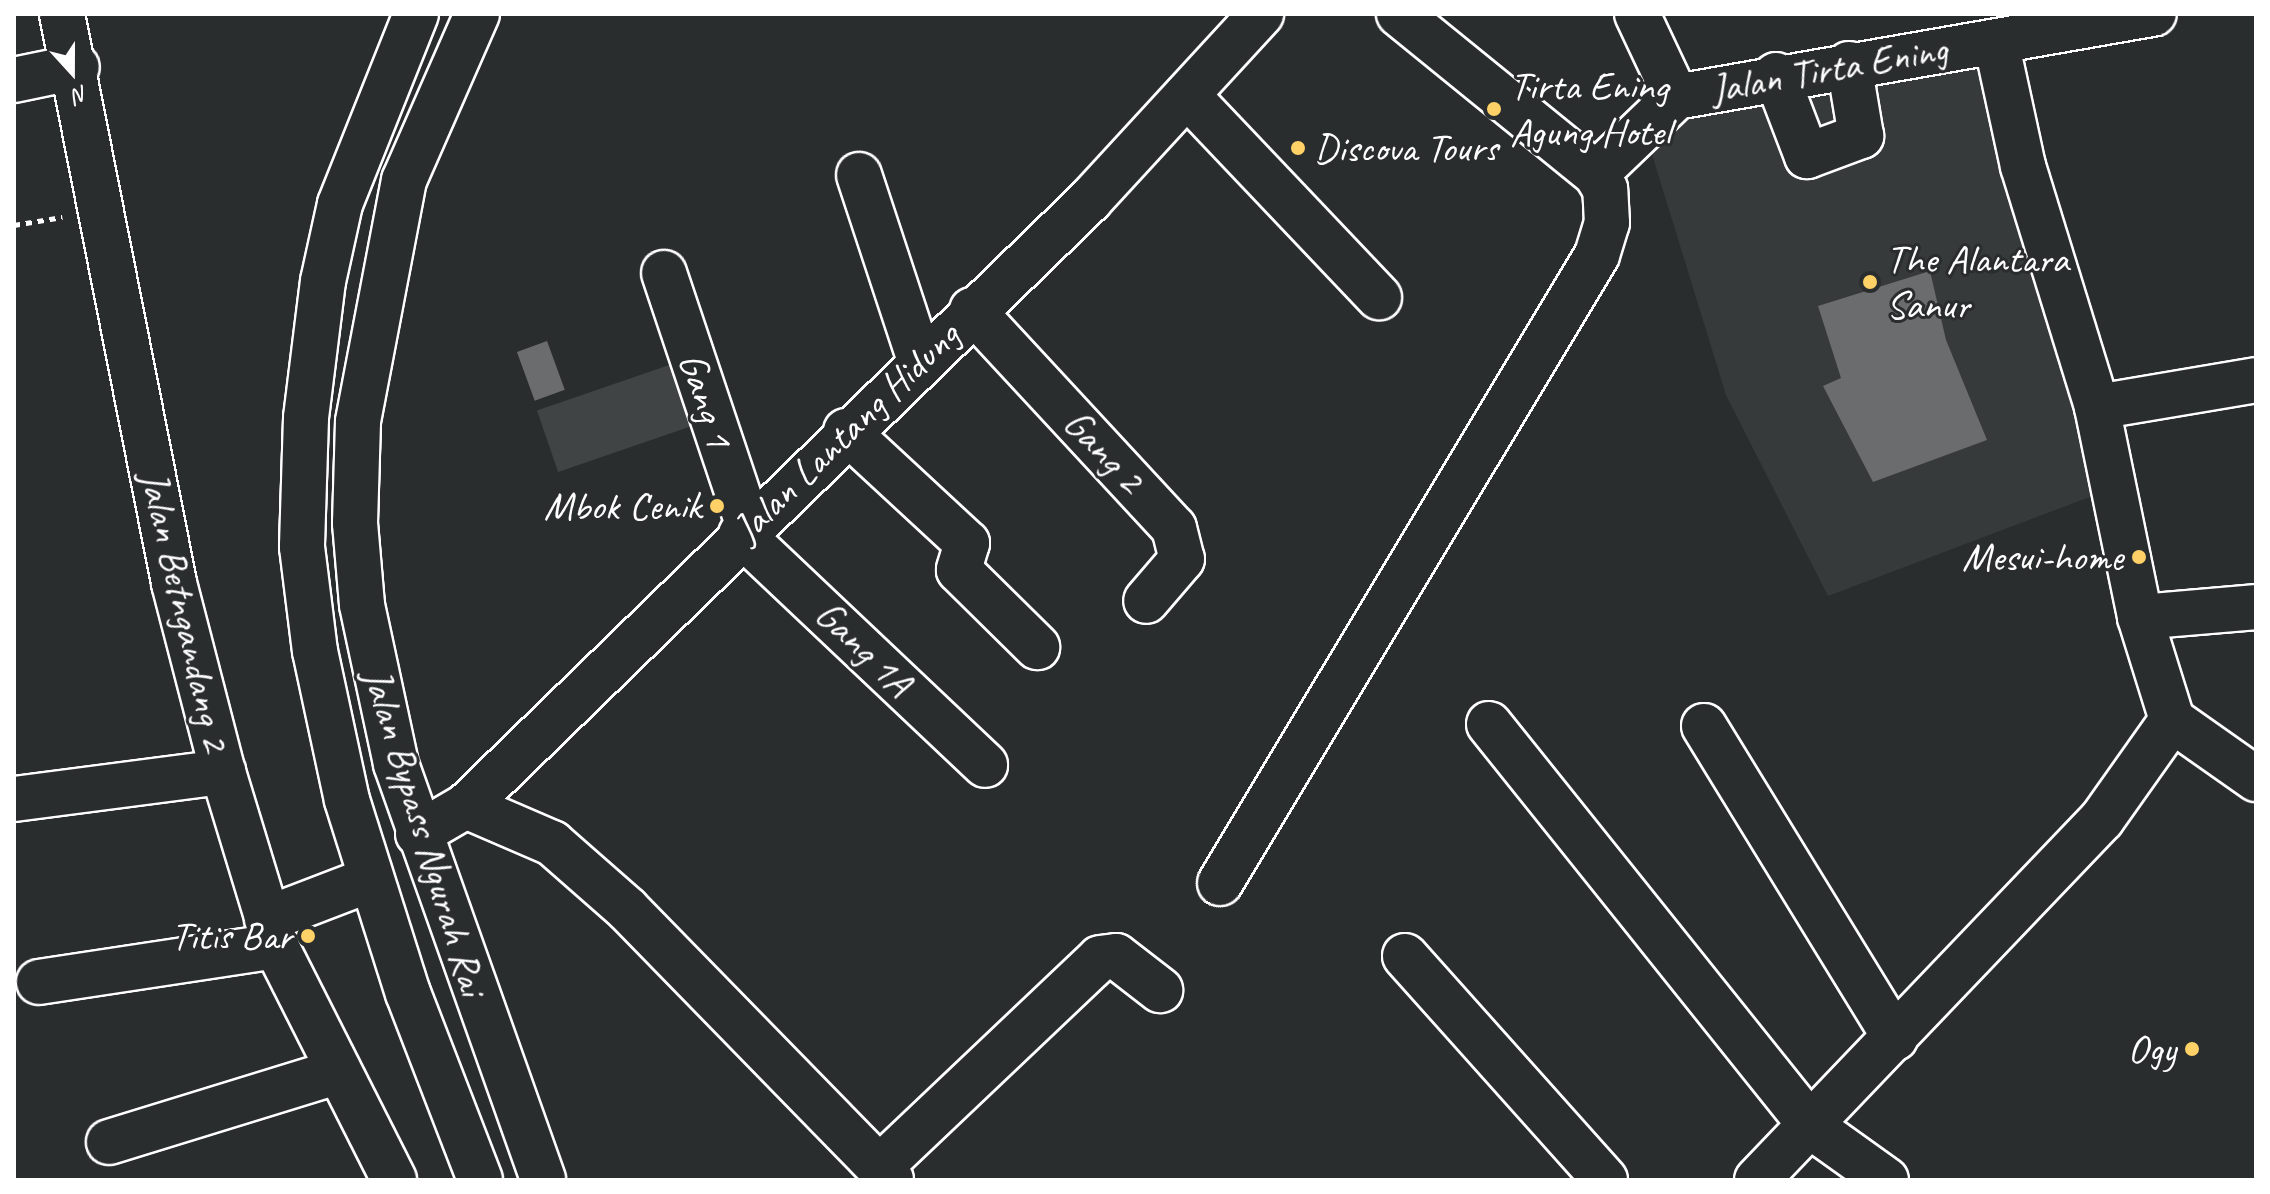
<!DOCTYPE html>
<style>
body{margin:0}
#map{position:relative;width:2270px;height:1194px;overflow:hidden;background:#2a2d2e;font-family:Caveat,sans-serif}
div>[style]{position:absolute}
.built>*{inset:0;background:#373a3b}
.green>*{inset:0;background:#414445;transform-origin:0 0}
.water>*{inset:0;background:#6a6c6d;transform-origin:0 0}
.path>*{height:5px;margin-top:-2.5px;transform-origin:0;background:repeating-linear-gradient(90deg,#fff 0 6px,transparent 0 12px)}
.roads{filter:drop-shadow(2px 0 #fff) drop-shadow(-2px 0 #fff) drop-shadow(0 2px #fff) drop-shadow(0 -2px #fff)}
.minor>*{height:44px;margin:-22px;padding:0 22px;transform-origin:22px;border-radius:22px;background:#2a2d2e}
.highway>*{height:44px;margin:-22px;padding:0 22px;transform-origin:22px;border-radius:22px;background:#2a2d2e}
.dots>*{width:22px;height:22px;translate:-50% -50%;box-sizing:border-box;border:4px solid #2a2d2e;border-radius:50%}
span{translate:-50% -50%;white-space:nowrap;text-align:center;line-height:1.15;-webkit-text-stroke:6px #2a2d2e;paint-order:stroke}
.street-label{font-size:40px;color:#fff}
.poi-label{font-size:40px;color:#fff}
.left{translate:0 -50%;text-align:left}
.right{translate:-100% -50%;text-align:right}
.frame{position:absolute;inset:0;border:16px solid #fff;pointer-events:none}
.north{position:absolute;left:32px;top:32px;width:80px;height:80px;-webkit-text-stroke:6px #2a2d2e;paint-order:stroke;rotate:159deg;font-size:22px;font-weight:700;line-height:32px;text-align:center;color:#fff}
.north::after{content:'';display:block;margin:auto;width:28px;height:36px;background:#fff;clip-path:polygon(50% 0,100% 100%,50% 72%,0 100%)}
</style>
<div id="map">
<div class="built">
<i style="clip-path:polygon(1990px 53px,2103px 492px,1828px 596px,1726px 395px,1646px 135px,1680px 106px)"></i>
</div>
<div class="green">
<i style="left:675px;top:363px;width:65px;height:146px;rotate:71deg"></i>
</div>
<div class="water">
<i style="clip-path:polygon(1930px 271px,1946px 340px,1987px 440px,1873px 482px,1823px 386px,1841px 378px,1818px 306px)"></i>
<i style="left:547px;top:341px;width:52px;height:32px;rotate:70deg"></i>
</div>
<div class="path">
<i style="left:14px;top:225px;width:49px;rotate:-9.5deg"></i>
</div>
<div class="roads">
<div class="minor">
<i style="left:62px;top:14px;width:580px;rotate:78.86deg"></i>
<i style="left:174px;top:583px;width:195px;rotate:75.5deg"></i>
<i style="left:223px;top:772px;width:182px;rotate:73.1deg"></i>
<i style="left:276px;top:946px;width:262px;rotate:63.2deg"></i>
<i style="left:1637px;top:14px;width:92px;rotate:64.8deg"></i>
<i style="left:1997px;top:46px;width:123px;rotate:77.8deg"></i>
<i style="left:2023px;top:166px;width:252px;rotate:72.9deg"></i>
<i style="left:2097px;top:407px;width:214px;rotate:78.4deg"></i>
<i style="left:2140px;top:617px;width:108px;rotate:72.7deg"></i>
<i style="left:2172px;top:720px;width:103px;rotate:35.1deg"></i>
<i style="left:1776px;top:75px;width:87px;rotate:69.1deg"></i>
<i style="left:1807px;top:156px;width:58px;rotate:-20.3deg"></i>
<i style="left:1861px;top:136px;width:73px;rotate:-99.5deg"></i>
<i style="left:14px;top:80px;width:64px;rotate:-11.7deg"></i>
<i style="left:1187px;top:95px;width:279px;rotate:46.5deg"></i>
<i style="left:1596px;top:174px;width:111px;rotate:-43.9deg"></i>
<i style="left:1676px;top:97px;width:485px;rotate:-9.9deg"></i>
<i style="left:859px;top:175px;width:195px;rotate:71.8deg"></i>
<i style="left:664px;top:273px;width:268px;rotate:71.5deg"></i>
<i style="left:972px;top:310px;width:297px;rotate:47.2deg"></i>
<i style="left:1174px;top:528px;width:32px;rotate:76deg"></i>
<i style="left:1182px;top:559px;width:55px;rotate:130.6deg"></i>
<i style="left:2097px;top:407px;width:161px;rotate:-9.6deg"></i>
<i style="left:846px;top:431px;width:165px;rotate:42.8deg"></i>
<i style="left:967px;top:543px;width:28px;rotate:107deg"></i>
<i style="left:959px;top:570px;width:110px;rotate:44.6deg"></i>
<i style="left:741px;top:534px;width:336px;rotate:43.4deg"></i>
<i style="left:2140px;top:617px;width:116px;rotate:-4.9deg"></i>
<i style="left:1489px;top:724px;width:516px;rotate:51.29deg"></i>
<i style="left:1812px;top:1127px;width:91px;rotate:35.6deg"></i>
<i style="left:1704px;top:726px;width:366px;rotate:58.5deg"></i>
<i style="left:14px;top:799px;width:211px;rotate:-7.4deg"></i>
<i style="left:466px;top:806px;width:94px;rotate:23.3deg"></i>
<i style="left:552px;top:843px;width:100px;rotate:41.3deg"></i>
<i style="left:627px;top:909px;width:378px;rotate:45.7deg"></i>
<i style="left:418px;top:834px;width:56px;rotate:-30.3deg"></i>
<i style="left:466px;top:806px;width:870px;rotate:-44.16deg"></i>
<i style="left:1090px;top:200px;width:253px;rotate:-47.4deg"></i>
<i style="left:1220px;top:883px;width:732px;rotate:-59.02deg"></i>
<i style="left:1597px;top:255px;width:34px;rotate:-73deg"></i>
<i style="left:1607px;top:223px;width:34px;rotate:-93deg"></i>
<i style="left:1605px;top:189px;width:17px;rotate:-121deg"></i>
<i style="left:1596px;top:174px;width:254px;rotate:-140.9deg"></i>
<i style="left:267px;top:919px;width:111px;rotate:-21deg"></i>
<i style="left:1405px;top:956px;width:300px;rotate:48.2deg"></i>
<i style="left:39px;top:982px;width:240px;rotate:-8.6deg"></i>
<i style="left:109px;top:1142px;width:238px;rotate:-17.1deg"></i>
<i style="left:880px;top:1167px;width:303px;rotate:-43.5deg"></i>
<i style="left:1100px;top:958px;width:16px;rotate:-7deg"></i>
<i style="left:1116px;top:956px;width:56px;rotate:37.7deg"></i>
<i style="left:1757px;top:1180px;width:499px;rotate:-46.3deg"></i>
<i style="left:2102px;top:819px;width:121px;rotate:-54.7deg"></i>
</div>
<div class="highway">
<i style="left:416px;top:14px;width:205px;rotate:111.8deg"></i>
<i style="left:340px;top:204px;width:79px;rotate:102.4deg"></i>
<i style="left:323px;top:281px;width:138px;rotate:97.1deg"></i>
<i style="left:306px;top:418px;width:129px;rotate:91.8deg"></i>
<i style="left:302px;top:547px;width:105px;rotate:82.9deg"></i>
<i style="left:315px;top:651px;width:152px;rotate:77.9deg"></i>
<i style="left:347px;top:800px;width:202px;rotate:72.5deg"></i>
<i style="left:408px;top:993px;width:200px;rotate:68.9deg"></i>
<i style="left:477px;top:14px;width:181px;rotate:113.7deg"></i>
<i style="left:404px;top:180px;width:246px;rotate:100.8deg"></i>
<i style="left:358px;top:422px;width:101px;rotate:91.7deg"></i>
<i style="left:355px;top:523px;width:82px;rotate:85.1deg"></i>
<i style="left:362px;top:605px;width:163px;rotate:77.9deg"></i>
<i style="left:396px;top:764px;width:441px;rotate:70.5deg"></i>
</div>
</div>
<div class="dots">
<i style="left:1494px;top:109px;background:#ffd166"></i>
<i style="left:1298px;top:148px;background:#ffd166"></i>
<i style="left:1870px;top:282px;background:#ffd166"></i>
<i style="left:717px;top:506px;background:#ffd166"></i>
<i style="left:2139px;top:557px;background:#ffd166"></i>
<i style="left:308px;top:936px;background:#ffd166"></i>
<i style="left:2192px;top:1049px;background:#ffd166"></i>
</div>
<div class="street-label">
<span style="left:1829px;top:69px;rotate:-10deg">Jalan Tirta Ening</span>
<span style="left:706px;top:400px;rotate:72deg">Gang 1</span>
<span style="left:846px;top:432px;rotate:-44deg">Jalan Lantang Hidung</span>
<span style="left:1104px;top:451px;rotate:47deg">Gang 2</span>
<span style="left:185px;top:611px;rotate:77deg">Jalan Betngandang 2</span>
<span style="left:864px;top:648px;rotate:44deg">Gang 1A</span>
<span style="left:425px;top:832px;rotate:73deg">Jalan Bypass Ngurah Rai</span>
</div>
<div class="poi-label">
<span class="left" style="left:1510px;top:109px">Tirta Ening<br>Agung Hotel</span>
<span class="left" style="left:1314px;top:148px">Discova Tours</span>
<span class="left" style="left:1886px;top:282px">The Alantara<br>Sanur</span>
<span class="right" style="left:701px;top:506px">Mbok Cenik</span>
<span class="right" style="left:2123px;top:557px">Mesui-home</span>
<span class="right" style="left:292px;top:936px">Titis Bar</span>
<span class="right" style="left:2176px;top:1049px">Ogy</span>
</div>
<div class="frame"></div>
<div class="north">N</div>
</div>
